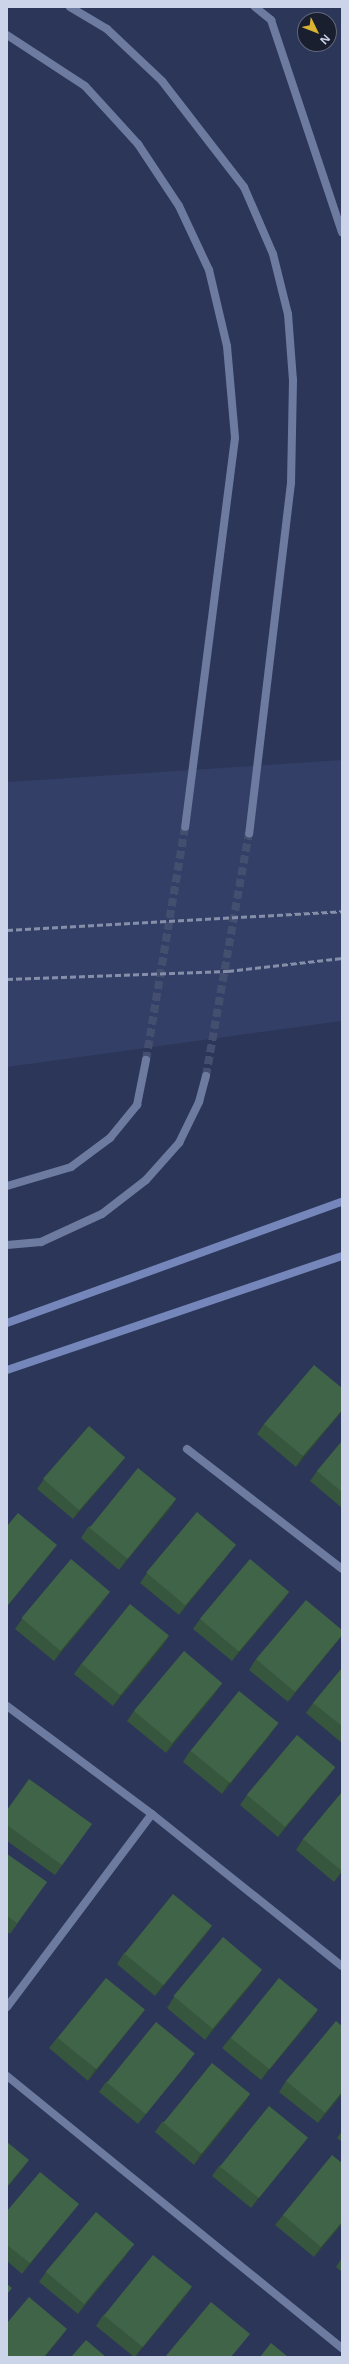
<!DOCTYPE html>
<style>
body{margin:0}
#map{position:relative;width:349px;height:2364px;overflow:hidden;background:#2c3658;font-family:"Noto Sans",sans-serif}
div>[style]{position:absolute}
.built>*{inset:0;background:#333f67}
.tertiary-tunnel>*{height:8px;margin-top:-4px;transform-origin:0;background:repeating-linear-gradient(90deg,#444e6e 0 8px,transparent 0 12px)}
.minor>*{height:8px;margin:-4px;padding:0 4px;transform-origin:4px;border-radius:4px;background:#6e7ba1}
.tertiary>*{height:8px;margin:-4px;padding:0 4px;transform-origin:4px;border-radius:4px;background:#6e7ba1}
.secondary>*{height:8px;margin:-4px;padding:0 4px;transform-origin:4px;border-radius:4px;background:#7586ba}
.rail>*{height:3px;margin-top:-1.5px;transform-origin:0;background:repeating-linear-gradient(90deg,#868fa9 0 6px,transparent 0 9px)}
.wall>*{inset:0;background:#37563e}
.shaded-wall>*{inset:0;background:#2d4632}
.building>*{inset:0;background:#406448;transform-origin:0 0}
span{translate:-50% -50%;white-space:nowrap;text-align:center;line-height:1.15;-webkit-text-stroke:3px #1a1f2f;paint-order:stroke}
.frame{position:absolute;inset:0;border:8px solid #ccd4e9;pointer-events:none}
.north{position:absolute;left:297px;top:12px;width:40px;height:40px;box-sizing:border-box;background:#1a1f2f;border:1px solid #616779;border-radius:50%;rotate:133deg;font-size:11px;font-weight:700;line-height:16px;text-align:center;color:#ccd4e9}
.north::after{content:'';display:block;margin:auto;width:14px;height:18px;background:#dbb333;clip-path:polygon(50% 0,100% 100%,50% 72%,0 100%)}
</style>
<div id="map">
<div class="built">
<i style="clip-path:polygon(342px 760px,342px 1021px,7px 1067px,7px 782px)"></i>
</div>
<div class="tertiary-tunnel">
<i style="left:146px;top:1060px;width:236px;rotate:-80.5deg"></i>
<i style="left:206px;top:1076px;width:247px;rotate:-80deg"></i>
</div>
<div class="minor">
<i style="left:187px;top:1449px;width:196px;rotate:37.7deg"></i>
<i style="left:7px;top:1706px;width:181px;rotate:36.7deg"></i>
<i style="left:152px;top:1814px;width:243px;rotate:38.7deg"></i>
<i style="left:7px;top:2007px;width:241px;rotate:-53.1deg"></i>
<i style="left:7px;top:2076px;width:432px;rotate:39.1deg"></i>
</div>
<div class="tertiary">
<i style="left:70px;top:7px;width:43px;rotate:30.7deg"></i>
<i style="left:107px;top:29px;width:76px;rotate:43.4deg"></i>
<i style="left:162px;top:81px;width:134px;rotate:52.3deg"></i>
<i style="left:244px;top:187px;width:73px;rotate:66.6deg"></i>
<i style="left:273px;top:254px;width:62px;rotate:76deg"></i>
<i style="left:288px;top:314px;width:66px;rotate:85.7deg"></i>
<i style="left:293px;top:380px;width:103px;rotate:91.1deg"></i>
<i style="left:291px;top:483px;width:353px;rotate:96.8deg"></i>
<i style="left:255px;top:7px;width:21px;rotate:39deg"></i>
<i style="left:271px;top:20px;width:224px;rotate:71.5deg"></i>
<i style="left:7px;top:35px;width:93px;rotate:33.2deg"></i>
<i style="left:85px;top:86px;width:79px;rotate:47.6deg"></i>
<i style="left:138px;top:144px;width:74px;rotate:56.5deg"></i>
<i style="left:179px;top:206px;width:71px;rotate:64.9deg"></i>
<i style="left:209px;top:270px;width:78px;rotate:76.7deg"></i>
<i style="left:227px;top:346px;width:92px;rotate:85deg"></i>
<i style="left:235px;top:438px;width:392px;rotate:97.3deg"></i>
<i style="left:7px;top:1186px;width:67px;rotate:-16.5deg"></i>
<i style="left:71px;top:1167px;width:49px;rotate:-36.6deg"></i>
<i style="left:110px;top:1138px;width:43px;rotate:-50.7deg"></i>
<i style="left:137px;top:1105px;width:46px;rotate:-78.7deg"></i>
<i style="left:7px;top:1245px;width:34px;rotate:-5deg"></i>
<i style="left:41px;top:1242px;width:67px;rotate:-24.7deg"></i>
<i style="left:102px;top:1214px;width:56px;rotate:-37.7deg"></i>
<i style="left:146px;top:1180px;width:50px;rotate:-48.3deg"></i>
<i style="left:179px;top:1143px;width:46px;rotate:-64deg"></i>
<i style="left:199px;top:1102px;width:27px;rotate:-75deg"></i>
</div>
<div class="secondary">
<i style="left:7px;top:1323px;width:356px;rotate:-19.9deg"></i>
<i style="left:7px;top:1370px;width:354px;rotate:-18.8deg"></i>
</div>
<div class="rail">
<i style="left:7px;top:930px;width:336px;rotate:-3.2deg"></i>
<i style="left:7px;top:979px;width:221px;rotate:-2.1deg"></i>
<i style="left:228px;top:971px;width:115px;rotate:-6.5deg"></i>
</div>
<div class="wall">
<i style="clip-path:polygon(342px 1411px,296px 1467px,257px 1434px,264px 1424px)"></i>
<i style="clip-path:polygon(342px 1441px,342px 1508px,310px 1481px,317px 1471px)"></i>
<i style="clip-path:polygon(118px 1467px,73px 1519px,37px 1489px,44px 1479px)"></i>
<i style="clip-path:polygon(176px 1499px,169px 1510px,119px 1570px,81px 1538px,88px 1527px)"></i>
<i style="clip-path:polygon(228px 1555px,179px 1615px,140px 1583px,147px 1573px)"></i>
<i style="clip-path:polygon(289px 1592px,282px 1602px,232px 1661px,193px 1629px,200px 1619px)"></i>
<i style="clip-path:polygon(103px 1602px,54px 1661px,15px 1629px,22px 1619px)"></i>
<i style="clip-path:polygon(342px 1630px,342px 1636px,337px 1642px,288px 1702px,249px 1670px,256px 1659px)"></i>
<i style="clip-path:polygon(169px 1636px,162px 1647px,113px 1706px,74px 1674px,81px 1664px)"></i>
<i style="clip-path:polygon(342px 1668px,342px 1743px,306px 1713px,313px 1703px)"></i>
<i style="clip-path:polygon(215px 1694px,166px 1753px,127px 1721px,134px 1711px)"></i>
<i style="clip-path:polygon(271px 1734px,222px 1794px,183px 1762px,190px 1751px)"></i>
<i style="clip-path:polygon(335px 1767px,328px 1777px,278px 1837px,240px 1805px,247px 1795px)"></i>
<i style="clip-path:polygon(342px 1792px,342px 1872px,334px 1882px,296px 1850px,303px 1839px)"></i>
<i style="clip-path:polygon(7px 1810px,92px 1824px,55px 1875px,7px 1841px)"></i>
<i style="clip-path:polygon(7px 1854px,47px 1882px,10px 1934px,7px 1932px)"></i>
<i style="clip-path:polygon(212px 1926px,205px 1936px,155px 1996px,117px 1964px,124px 1953px)"></i>
<i style="clip-path:polygon(255px 1980px,205px 2040px,167px 2008px,174px 1997px)"></i>
<i style="clip-path:polygon(145px 2010px,137px 2020px,88px 2081px,49px 2048px,57px 2038px)"></i>
<i style="clip-path:polygon(318px 2010px,311px 2020px,261px 2080px,222px 2048px,230px 2038px)"></i>
<i style="clip-path:polygon(187px 2064px,138px 2124px,99px 2092px,106px 2082px)"></i>
<i style="clip-path:polygon(286px 2081px,342px 2094px,318px 2123px,279px 2092px)"></i>
<i style="clip-path:polygon(250px 2094px,243px 2105px,194px 2165px,155px 2132px,162px 2122px)"></i>
<i style="clip-path:polygon(342px 2131px,342px 2142px,337px 2138px)"></i>
<i style="clip-path:polygon(308px 2138px,300px 2148px,251px 2208px,212px 2176px,219px 2166px)"></i>
<i style="clip-path:polygon(342px 2163px,342px 2224px,314px 2257px,275px 2225px,283px 2215px)"></i>
<i style="clip-path:polygon(79px 2204px,71px 2214px,22px 2274px,7px 2261px,7px 2211px)"></i>
<i style="clip-path:polygon(127px 2254px,78px 2314px,39px 2282px,46px 2272px)"></i>
<i style="clip-path:polygon(342px 2258px,342px 2272px,336px 2267px)"></i>
<i style="clip-path:polygon(192px 2287px,184px 2298px,135px 2357px,134px 2357px,96px 2326px,103px 2315px)"></i>
</div>
<div class="shaded-wall">
<i style="clip-path:polygon(342px 1410px,342px 1411px,296px 1467px,303px 1456px)"></i>
<i style="clip-path:polygon(125px 1457px,118px 1467px,73px 1519px,80px 1509px)"></i>
<i style="clip-path:polygon(176px 1499px,169px 1510px,119px 1570px,127px 1559px)"></i>
<i style="clip-path:polygon(57px 1545px,50px 1555px,7px 1607px,8px 1605px)"></i>
<i style="clip-path:polygon(236px 1545px,228px 1555px,179px 1615px,186px 1605px)"></i>
<i style="clip-path:polygon(110px 1592px,103px 1602px,54px 1661px,61px 1651px)"></i>
<i style="clip-path:polygon(289px 1592px,282px 1602px,232px 1661px,239px 1651px)"></i>
<i style="clip-path:polygon(342px 1635px,337px 1642px,288px 1702px,295px 1692px)"></i>
<i style="clip-path:polygon(169px 1636px,162px 1647px,113px 1706px,120px 1696px)"></i>
<i style="clip-path:polygon(222px 1683px,215px 1694px,166px 1753px,173px 1743px)"></i>
<i style="clip-path:polygon(279px 1723px,271px 1734px,222px 1794px,229px 1783px)"></i>
<i style="clip-path:polygon(335px 1767px,328px 1777px,278px 1837px,286px 1826px)"></i>
<i style="clip-path:polygon(342px 1871px,342px 1872px,334px 1882px)"></i>
<i style="clip-path:polygon(212px 1926px,205px 1936px,155px 1996px,163px 1985px)"></i>
<i style="clip-path:polygon(262px 1970px,255px 1980px,205px 2040px,212px 2030px)"></i>
<i style="clip-path:polygon(145px 2010px,137px 2020px,88px 2081px,95px 2070px)"></i>
<i style="clip-path:polygon(318px 2010px,311px 2020px,261px 2080px,268px 2070px)"></i>
<i style="clip-path:polygon(195px 2054px,187px 2064px,138px 2124px,146px 2114px)"></i>
<i style="clip-path:polygon(342px 2092px,342px 2094px,318px 2123px,325px 2113px)"></i>
<i style="clip-path:polygon(250px 2094px,243px 2105px,194px 2165px,201px 2154px)"></i>
<i style="clip-path:polygon(308px 2138px,300px 2148px,251px 2208px,258px 2198px)"></i>
<i style="clip-path:polygon(29px 2160px,22px 2170px,7px 2188px,7px 2187px)"></i>
<i style="clip-path:polygon(79px 2204px,71px 2214px,22px 2274px,30px 2263px)"></i>
<i style="clip-path:polygon(342px 2222px,342px 2224px,314px 2257px,321px 2247px)"></i>
<i style="clip-path:polygon(134px 2244px,127px 2254px,78px 2314px,85px 2304px)"></i>
<i style="clip-path:polygon(192px 2287px,184px 2298px,135px 2357px,142px 2347px)"></i>
<i style="clip-path:polygon(67px 2329px,60px 2339px,45px 2357px,44px 2357px)"></i>
</div>
<div class="building">
<i style="clip-path:polygon(314px 1365px,342px 1388px,342px 1410px,303px 1456px,264px 1424px)"></i>
<i style="left:89px;top:1426px;width:48px;height:70px;rotate:41deg"></i>
<i style="clip-path:polygon(342px 1441px,342px 1492px,317px 1471px)"></i>
<i style="left:138px;top:1468px;width:49px;height:77px;rotate:39deg"></i>
<i style="left:197px;top:1512px;width:51px;height:79px;rotate:40deg"></i>
<i style="clip-path:polygon(18px 1513px,57px 1545px,8px 1605px,7px 1526px)"></i>
<i style="left:71px;top:1559px;width:51px;height:77px;rotate:40deg"></i>
<i style="left:250px;top:1559px;width:51px;height:78px;rotate:40deg"></i>
<i style="clip-path:polygon(306px 1600px,342px 1630px,342px 1635px,295px 1692px,256px 1659px)"></i>
<i style="left:130px;top:1604px;width:50px;height:77px;rotate:39deg"></i>
<i style="left:184px;top:1651px;width:50px;height:78px;rotate:40deg"></i>
<i style="clip-path:polygon(342px 1668px,342px 1726px,313px 1703px)"></i>
<i style="left:239px;top:1691px;width:51px;height:77px;rotate:39deg"></i>
<i style="left:297px;top:1735px;width:50px;height:78px;rotate:40deg"></i>
<i style="clip-path:polygon(29px 1779px,92px 1824px,62px 1865px,7px 1825px,7px 1810px)"></i>
<i style="clip-path:polygon(342px 1792px,342px 1871px,303px 1839px)"></i>
<i style="clip-path:polygon(7px 1854px,47px 1882px,17px 1923px,7px 1916px)"></i>
<i style="left:173px;top:1894px;width:50px;height:77px;rotate:39deg"></i>
<i style="left:223px;top:1937px;width:51px;height:77px;rotate:40deg"></i>
<i style="left:106px;top:1978px;width:50px;height:77px;rotate:39deg"></i>
<i style="left:279px;top:1978px;width:50px;height:77px;rotate:39deg"></i>
<i style="clip-path:polygon(336px 2021px,342px 2026px,342px 2092px,325px 2113px,286px 2081px)"></i>
<i style="left:156px;top:2022px;width:50px;height:78px;rotate:39deg"></i>
<i style="left:212px;top:2063px;width:49px;height:77px;rotate:39deg"></i>
<i style="left:269px;top:2106px;width:50px;height:78px;rotate:39deg"></i>
<i style="clip-path:polygon(7px 2142px,29px 2160px,7px 2187px)"></i>
<i style="clip-path:polygon(332px 2155px,342px 2163px,342px 2222px,321px 2247px,283px 2215px)"></i>
<i style="clip-path:polygon(40px 2172px,79px 2204px,30px 2263px,7px 2245px,7px 2211px)"></i>
<i style="left:96px;top:2212px;width:50px;height:78px;rotate:40deg"></i>
<i style="left:153px;top:2255px;width:50px;height:78px;rotate:39deg"></i>
<i style="clip-path:polygon(7px 2284px,12px 2288px,7px 2294px)"></i>
<i style="clip-path:polygon(29px 2297px,67px 2329px,44px 2357px,7px 2357px,7px 2323px)"></i>
<i style="clip-path:polygon(211px 2302px,250px 2334px,231px 2357px,165px 2357px)"></i>
<i style="clip-path:polygon(86px 2340px,106px 2357px,71px 2357px)"></i>
<i style="clip-path:polygon(271px 2343px,288px 2357px,260px 2357px)"></i>
</div>
<div class="frame"></div>
<div class="north">N</div>
</div>
